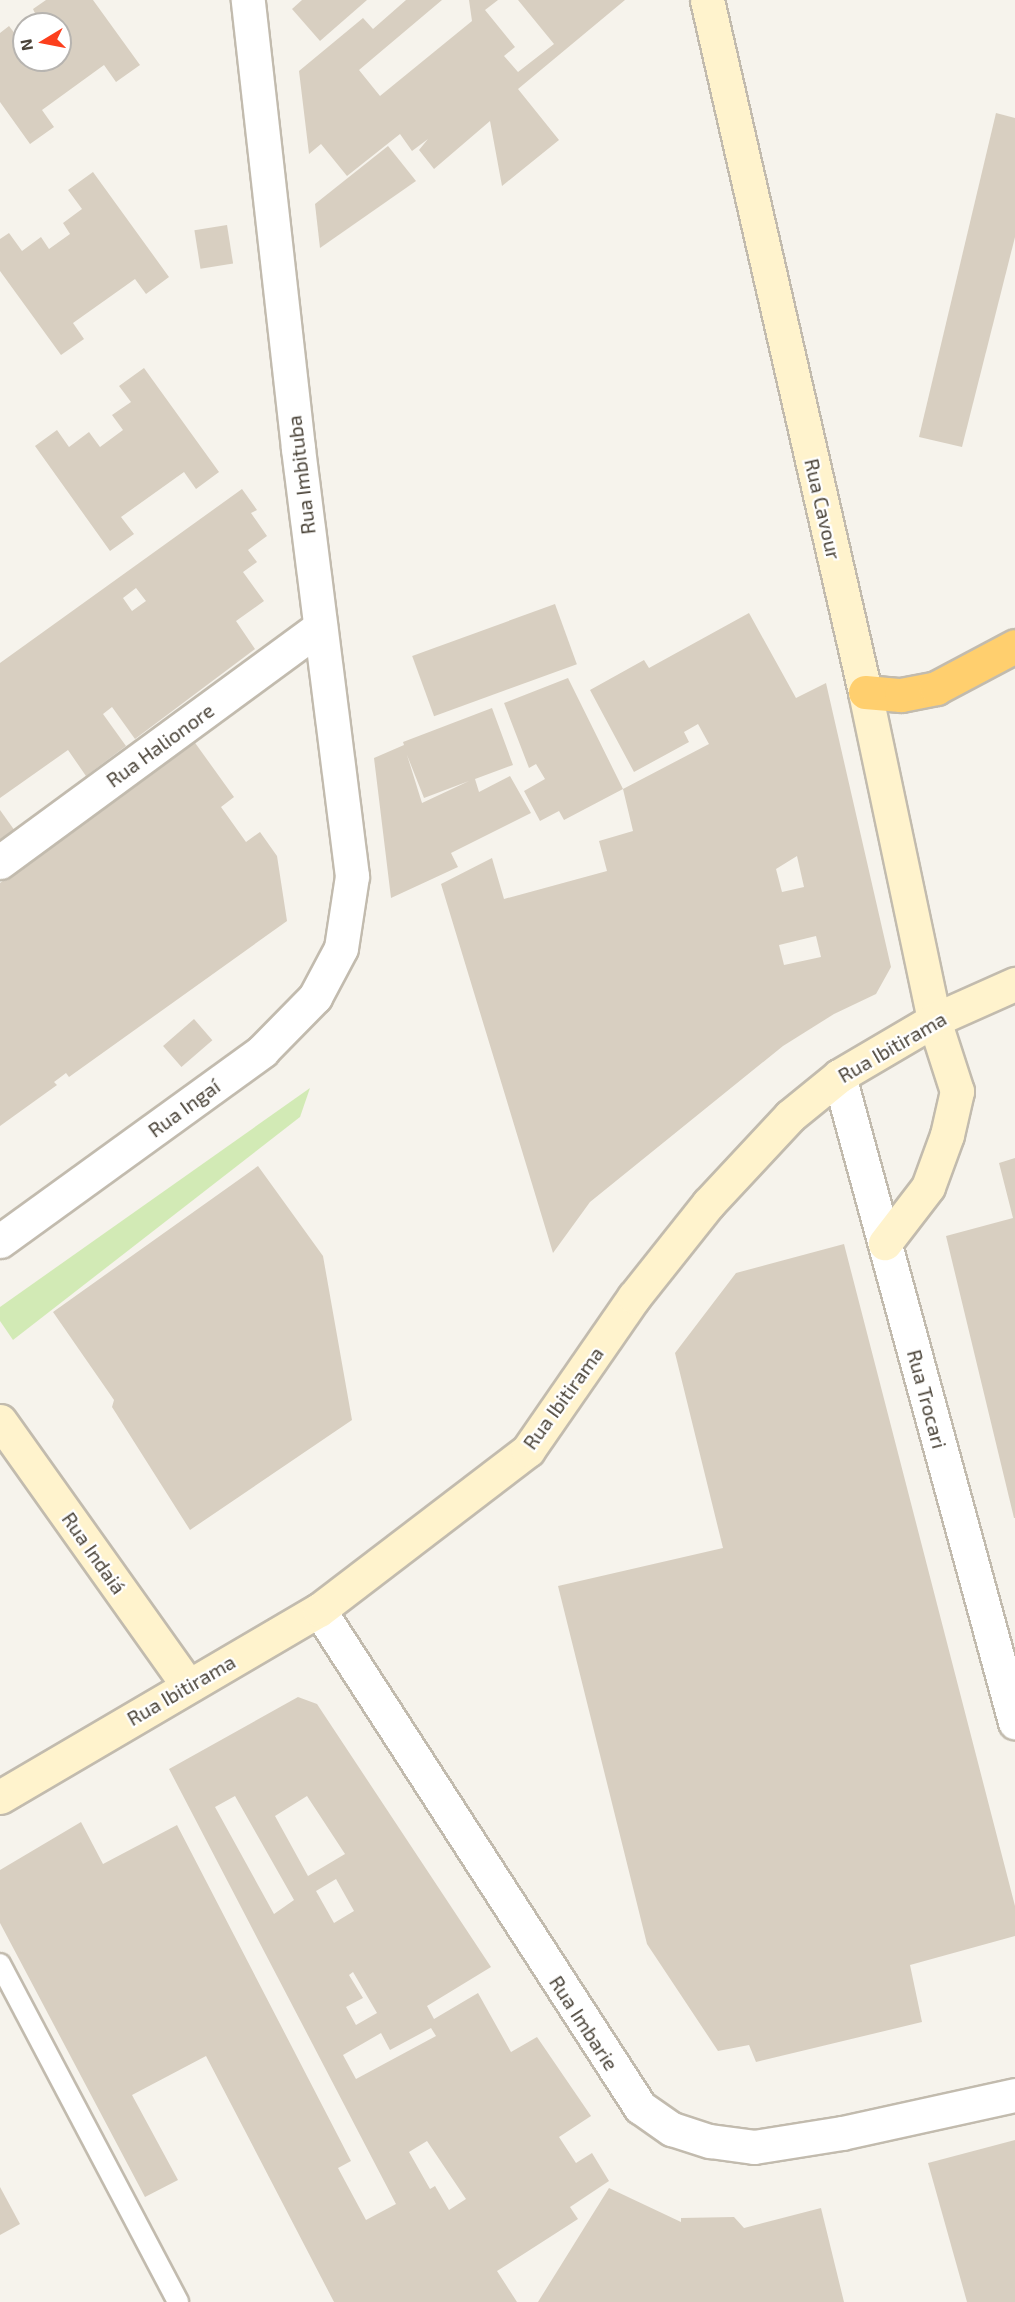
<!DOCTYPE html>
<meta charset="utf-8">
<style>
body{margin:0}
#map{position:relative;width:1015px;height:2302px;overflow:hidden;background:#f6f3ec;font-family:"Exo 2",sans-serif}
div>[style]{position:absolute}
.green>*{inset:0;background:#d2eab5}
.building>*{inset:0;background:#d8cfc1;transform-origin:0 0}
.roads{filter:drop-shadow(2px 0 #c2bbae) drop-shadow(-2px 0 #c2bbae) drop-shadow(0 2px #c2bbae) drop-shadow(0 -2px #c2bbae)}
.lane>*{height:20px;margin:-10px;padding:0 10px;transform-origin:10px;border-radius:10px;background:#fff}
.street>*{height:33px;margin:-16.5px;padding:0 16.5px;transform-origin:16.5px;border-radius:16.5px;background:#fff}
.secondary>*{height:33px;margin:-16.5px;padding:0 16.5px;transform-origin:16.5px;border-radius:16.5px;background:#fff3cd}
.highway>*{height:33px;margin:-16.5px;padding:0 16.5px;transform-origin:16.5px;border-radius:16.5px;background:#ffcf6e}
span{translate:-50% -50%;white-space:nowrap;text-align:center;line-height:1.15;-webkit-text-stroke:4.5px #fff;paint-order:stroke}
.street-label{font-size:20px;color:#4b4439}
.north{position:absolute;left:12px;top:12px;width:60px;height:60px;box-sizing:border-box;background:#fff;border:2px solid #b7b4b0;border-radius:50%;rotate:260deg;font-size:16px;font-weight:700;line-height:24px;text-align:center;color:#4b4439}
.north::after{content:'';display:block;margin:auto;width:21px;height:27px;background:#fc3f1d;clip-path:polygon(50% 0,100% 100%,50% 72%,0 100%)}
</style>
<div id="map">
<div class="green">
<i style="clip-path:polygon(310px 1088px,300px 1117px,13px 1340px,0 1321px,0 1307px)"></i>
</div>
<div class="building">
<i style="clip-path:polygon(46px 0,93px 0,140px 65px,116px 82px,104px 65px,42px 110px,54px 127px,30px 144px,0 102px,0 33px,9px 26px,19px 39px,24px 36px,24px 60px,60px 60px,60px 24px,40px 24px,33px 9px)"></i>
<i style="clip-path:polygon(302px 0,367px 0,320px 41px,292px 9px)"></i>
<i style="clip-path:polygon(406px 0,442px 0,359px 70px,380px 96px,472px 21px,469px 0,498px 0,485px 10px,515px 47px,504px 56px,518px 72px,554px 44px,518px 0,625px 0,518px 89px,559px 140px,502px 186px,490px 121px,434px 169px,419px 150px,428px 139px,412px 151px,400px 134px,347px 176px,321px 144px,309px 154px,299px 71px,363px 18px,373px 29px)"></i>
<i style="clip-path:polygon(996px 113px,1015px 118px,1015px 237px,962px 447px,919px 437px)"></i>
<i style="clip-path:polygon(388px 146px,416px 181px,320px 248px,315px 204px)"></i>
<i style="clip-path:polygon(93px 172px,169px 277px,146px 294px,135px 279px,73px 323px,84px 339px,61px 355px,0 271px,0 239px,9px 233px,22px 251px,41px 237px,49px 249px,70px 234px,63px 223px,82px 209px,68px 190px)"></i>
<i style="left:227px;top:225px;width:39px;height:33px;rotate:81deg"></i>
<i style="clip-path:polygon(144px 368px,219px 472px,196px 489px,184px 472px,121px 517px,134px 534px,110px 551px,35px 446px,57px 430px,69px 447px,89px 432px,100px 447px,123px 430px,112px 415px,131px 402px,119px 386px)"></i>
<i style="clip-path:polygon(evenodd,242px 489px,257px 510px,251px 513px,267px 536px,248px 550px,257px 562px,243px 572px,264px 601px,236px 621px,255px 649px,135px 739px,112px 707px,103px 714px,126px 746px,86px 776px,68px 750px,0 798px,0 663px,242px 489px,136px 588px,146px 601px,132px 611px,123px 598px,136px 588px)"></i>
<i style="left:555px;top:604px;width:64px;height:152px;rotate:70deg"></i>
<i style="clip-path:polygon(evenodd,749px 613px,796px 698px,826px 683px,891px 967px,876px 994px,834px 1014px,783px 1046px,590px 1202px,553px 1253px,441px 884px,492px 858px,504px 899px,607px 871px,599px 841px,633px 831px,623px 789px,709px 744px,698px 724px,684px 732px,689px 742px,634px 772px,590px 690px,644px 660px,649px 668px,749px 613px,797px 856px,804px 887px,782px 892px,776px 869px,797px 856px,749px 613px,816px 936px,821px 957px,784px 965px,779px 945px,816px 936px)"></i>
<i style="clip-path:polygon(568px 678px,623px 789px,564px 820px,559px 811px,540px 821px,524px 791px,545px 779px,536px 764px,529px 768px,504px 703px)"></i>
<i style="clip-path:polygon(evenodd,492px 708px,513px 765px,475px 779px,479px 792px,510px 776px,531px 813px,451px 853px,458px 867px,391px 898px,374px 758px,404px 745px,403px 742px,492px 708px,407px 755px,424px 798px,469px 781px,422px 803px,407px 755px)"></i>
<i style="clip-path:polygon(193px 740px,234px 797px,221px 807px,246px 842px,260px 832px,277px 856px,287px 921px,69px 1077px,66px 1073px,54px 1082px,57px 1085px,0 1126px,0 883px)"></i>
<i style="clip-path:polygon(0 810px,15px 831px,0 842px)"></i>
<i style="left:194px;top:1019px;width:28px;height:41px;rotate:49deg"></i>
<i style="clip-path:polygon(1015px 1158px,1015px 1518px,1014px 1518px,946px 1236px,1013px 1218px,999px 1163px)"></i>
<i style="clip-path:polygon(258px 1166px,323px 1256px,352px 1420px,190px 1530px,112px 1407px,114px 1400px,53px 1312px)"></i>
<i style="clip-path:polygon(844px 1244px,1015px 1906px,1015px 1936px,910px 1965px,922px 2022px,756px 2062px,749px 2045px,718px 2051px,647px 1944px,558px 1586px,723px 1548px,675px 1353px,736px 1273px)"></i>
<i style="clip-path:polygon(evenodd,298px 1697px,317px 1704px,491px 1967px,427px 2006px,434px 2019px,478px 1993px,511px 2052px,537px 2037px,591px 2116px,559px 2137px,576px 2163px,592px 2153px,609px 2181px,570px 2207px,578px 2219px,497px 2271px,517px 2302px,334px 2302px,206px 2056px,132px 2095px,178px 2180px,145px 2197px,0 1923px,0 1870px,81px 1822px,103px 1864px,177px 1825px,351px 2161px,338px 2168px,366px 2220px,396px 2204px,169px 1769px,298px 1697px,235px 1796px,294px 1900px,274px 1914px,215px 1807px,235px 1796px,298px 1697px,307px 1796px,345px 1854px,308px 1876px,275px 1816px,307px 1796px,298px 1697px,336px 1879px,354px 1911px,334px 1923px,316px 1891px,336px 1879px,298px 1697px,353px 1972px,377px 2013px,356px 2025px,346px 2007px,363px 1998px,349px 1975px,353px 1972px,298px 1697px,431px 2028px,436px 2036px,356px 2079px,343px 2055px,381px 2033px,390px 2050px,431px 2028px,298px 1697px,427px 2141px,466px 2199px,449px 2210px,435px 2186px,430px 2189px,409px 2152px,427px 2141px)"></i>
<i style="clip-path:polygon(1015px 2140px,1015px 2302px,967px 2302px,928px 2163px)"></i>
<i style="clip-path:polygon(0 2187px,20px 2224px,0 2235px)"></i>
<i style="clip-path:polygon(609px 2188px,681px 2222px,681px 2218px,734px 2217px,744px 2228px,821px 2208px,844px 2302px,538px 2302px)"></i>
</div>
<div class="roads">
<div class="lane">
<i style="left:0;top:1964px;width:382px;rotate:62.2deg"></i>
</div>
<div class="street">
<i style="left:0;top:862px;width:397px;rotate:-36.3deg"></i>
<i style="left:839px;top:1076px;width:670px;rotate:74.76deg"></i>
<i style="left:0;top:1241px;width:324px;rotate:-35.9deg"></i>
<i style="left:262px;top:1051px;width:76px;rotate:-45.5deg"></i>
<i style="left:315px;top:997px;width:55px;rotate:-62deg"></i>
<i style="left:341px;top:948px;width:73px;rotate:-81.3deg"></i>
<i style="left:352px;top:876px;width:431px;rotate:-97.2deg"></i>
<i style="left:298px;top:448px;width:451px;rotate:-96.4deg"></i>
<i style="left:319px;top:1610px;width:592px;rotate:57.14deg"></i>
<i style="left:640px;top:2107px;width:39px;rotate:35deg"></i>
<i style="left:672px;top:2129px;width:40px;rotate:18deg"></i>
<i style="left:710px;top:2141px;width:44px;rotate:7.8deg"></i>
<i style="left:754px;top:2147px;width:89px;rotate:-9deg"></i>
<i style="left:842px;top:2133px;width:177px;rotate:-12.4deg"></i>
</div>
<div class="secondary">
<i style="left:707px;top:0;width:710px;rotate:77.14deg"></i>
<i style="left:865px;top:692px;width:335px;rotate:78.1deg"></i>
<i style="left:934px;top:1020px;width:75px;rotate:72.1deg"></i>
<i style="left:957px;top:1091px;width:45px;rotate:102.8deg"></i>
<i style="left:947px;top:1135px;width:55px;rotate:110.1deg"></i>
<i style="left:928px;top:1187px;width:71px;rotate:127.5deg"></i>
<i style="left:0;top:1421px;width:325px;rotate:54.6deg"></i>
<i style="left:0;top:1797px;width:370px;rotate:-30.4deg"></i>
<i style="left:319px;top:1610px;width:263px;rotate:-37.4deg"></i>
<i style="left:528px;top:1450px;width:186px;rotate:-55.3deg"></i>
<i style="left:634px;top:1297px;width:119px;rotate:-51.5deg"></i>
<i style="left:708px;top:1204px;width:120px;rotate:-47deg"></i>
<i style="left:790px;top:1116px;width:63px;rotate:-39.2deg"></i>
<i style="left:839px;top:1076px;width:110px;rotate:-30.5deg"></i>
<i style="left:934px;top:1020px;width:89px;rotate:-24deg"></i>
</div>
<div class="highway">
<i style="left:865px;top:692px;width:36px;rotate:5deg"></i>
<i style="left:901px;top:695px;width:36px;rotate:-11deg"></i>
<i style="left:936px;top:688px;width:89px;rotate:-28deg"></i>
</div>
</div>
<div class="street-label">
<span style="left:301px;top:475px;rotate:-97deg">Rua Imbituba</span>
<span style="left:823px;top:509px;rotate:77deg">Rua Cavour</span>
<span style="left:160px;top:745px;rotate:-36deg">Rua Halionore</span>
<span style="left:892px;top:1047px;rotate:-30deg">Rua Ibitirama</span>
<span style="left:184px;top:1108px;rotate:-36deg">Rua Ingaí</span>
<span style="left:563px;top:1398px;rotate:-54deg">Rua Ibitirama</span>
<span style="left:927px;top:1399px;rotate:75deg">Rua Trocari</span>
<span style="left:94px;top:1553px;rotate:55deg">Rua Indaiá</span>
<span style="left:181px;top:1690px;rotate:-30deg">Rua Ibitirama</span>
<span style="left:584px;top:2023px;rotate:57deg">Rua Imbarie</span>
</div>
<div class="north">N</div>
</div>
